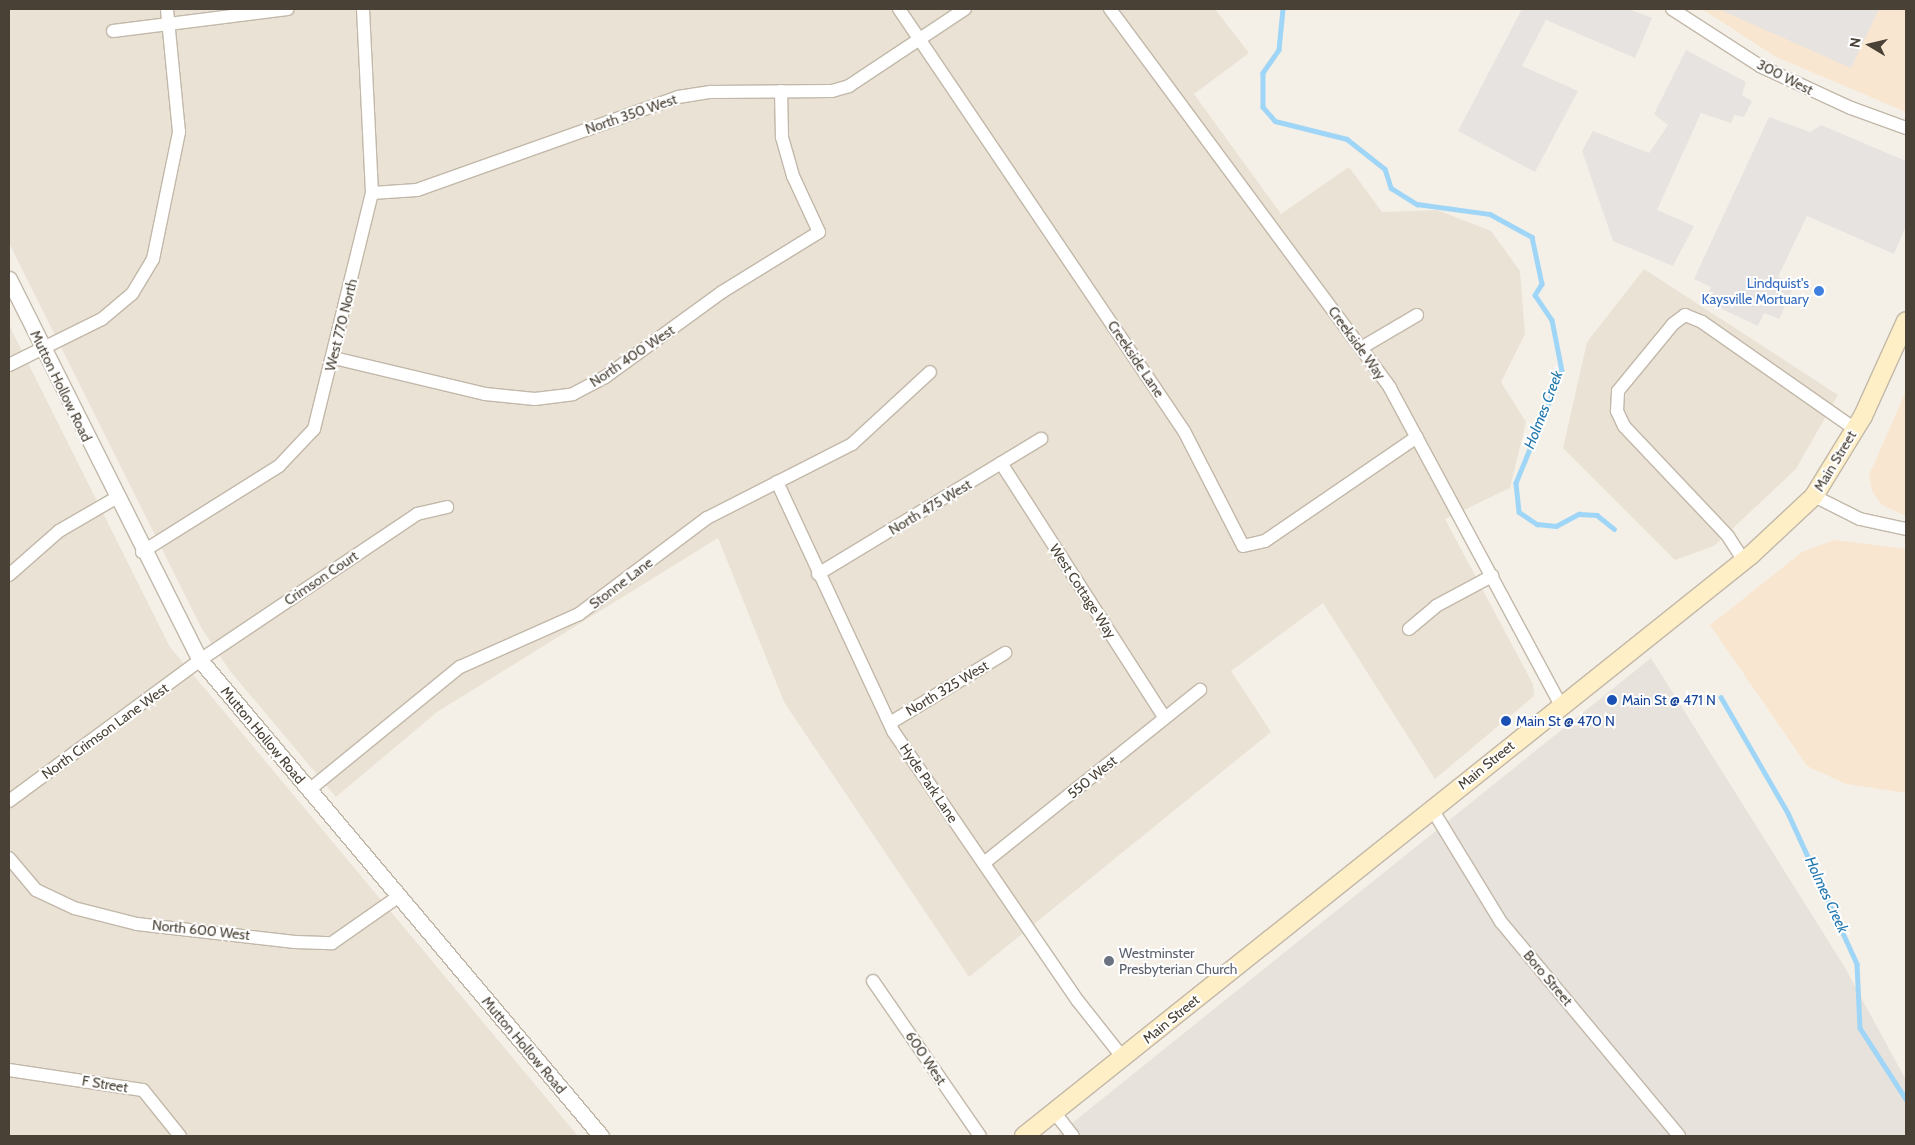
<!DOCTYPE html>
<style>
body{margin:0}
#map{position:relative;width:1915px;height:1145px;overflow:hidden;background:#f5f0e7;font-family:Cabin,sans-serif}
div>[style]{position:absolute}
.residential>*{inset:0;background:#eae2d5}
.commercial>*{inset:0;background:#f9e6d1}
.industrial>*{inset:0;background:#e7e2dc}
.parking>*{inset:0;background:#e6e3e0}
.stream>*{height:4.5px;margin:-2.25px;padding:0 2.25px;transform-origin:2.25px;border-radius:2.25px;background:#9fd6f7}
.roads{filter:drop-shadow(1px 0 #c2b8a9) drop-shadow(-1px 0 #c2b8a9) drop-shadow(0 1px #c2b8a9) drop-shadow(0 -1px #c2b8a9)}
.minor>*{height:12px;margin:-6px;padding:0 6px;transform-origin:6px;border-radius:6px;background:#fff}
.tertiary>*{height:15px;margin:-7.5px;padding:0 7.5px;transform-origin:7.5px;border-radius:7.5px;background:#fff}
.secondary>*{height:18px;margin:-9px;padding:0 9px;transform-origin:9px;border-radius:9px;background:#ffefc7}
.dots>*{width:14px;height:14px;translate:-50% -50%;box-sizing:border-box;border:2px solid #fff;border-radius:50%}
span{translate:-50% -50%;white-space:nowrap;text-align:center;line-height:1.15;-webkit-text-stroke:4px #fff;paint-order:stroke}
.street-label{font-size:14px;color:#494135}
.shop-label{font-size:14px;color:#366cbe}
.right{translate:-100% -50%;text-align:right}
.transit-label{font-size:14px;color:#164399}
.left{translate:0 -50%;text-align:left}
.worship-label{font-size:14px;color:#5b616d}
.water-label{font-size:15px;color:#2278ae;font-style:italic}
.frame{position:absolute;inset:0;border:10px solid #494135;pointer-events:none}
.north{position:absolute;left:1845px;top:20px;width:50px;height:50px;-webkit-text-stroke:4px #fff;paint-order:stroke;rotate:279deg;font-size:14px;font-weight:700;line-height:20px;text-align:center;color:#494135}
.north::after{content:'';display:block;margin:auto;width:18px;height:22px;background:#494135;clip-path:polygon(50% 0,100% 100%,50% 72%,0 100%)}
</style>
<div id="map">
<div class="residential">
<i style="clip-path:polygon(9px 9px,1215px 9px,1249px 53px,1194px 94px,1281px 214px,1349px 167px,1382px 212px,1437px 210px,1491px 231px,1520px 271px,1525px 334px,1501px 382px,1526px 422px,1510px 488px,1445px 519px,1533px 684px,1534px 696px,1435px 779px,1323px 603px,1231px 671px,1271px 732px,969px 977px,784px 702px,718px 538px,437px 712px,336px 797px,230px 671px,202px 629px,9px 243px)"></i>
<i style="clip-path:polygon(1644px 269px,1838px 395px,1796px 469px,1714px 546px,1675px 560px,1563px 448px,1587px 342px)"></i>
<i style="clip-path:polygon(9px 325px,170px 647px,578px 1136px,9px 1136px)"></i>
</div>
<div class="commercial">
<i style="clip-path:polygon(1702px 9px,1906px 9px,1906px 112px,1776px 57px)"></i>
<i style="clip-path:polygon(1906px 391px,1906px 516px,1882px 505px,1872px 491px,1869px 475px)"></i>
<i style="clip-path:polygon(1834px 540px,1906px 549px,1906px 793px,1846px 784px,1807px 766px,1710px 625px,1802px 552px)"></i>
</div>
<div class="industrial">
<i style="clip-path:polygon(1651px 658px,1844px 966px,1906px 1080px,1906px 1136px,1056px 1136px)"></i>
</div>
<div class="parking">
<i style="clip-path:polygon(1522px 9px,1629px 9px,1652px 18px,1635px 58px,1546px 20px,1522px 66px,1578px 91px,1535px 172px,1458px 131px)"></i>
<i style="clip-path:polygon(1718px 9px,1879px 9px,1851px 68px)"></i>
<i style="clip-path:polygon(1686px 50px,1746px 82px,1742px 95px,1752px 101px,1744px 117px,1734px 115px,1731px 123px,1701px 113px,1657px 210px,1694px 226px,1673px 266px,1613px 241px,1582px 151px,1593px 131px,1649px 153px,1668px 125px,1654px 114px)"></i>
<i style="clip-path:polygon(1769px 117px,1810px 132px,1821px 125px,1906px 161px,1906px 226px,1894px 254px,1807px 216px,1778px 277px,1795px 284px,1779px 319px,1764px 313px,1758px 326px,1705px 301px,1711px 287px,1694px 279px)"></i>
</div>
<div class="stream">
<i style="left:1283px;top:9px;width:41px;rotate:95.6deg"></i>
<i style="left:1279px;top:50px;width:28px;rotate:125deg"></i>
<i style="left:1263px;top:73px;width:34px;rotate:90deg"></i>
<i style="left:1263px;top:107px;width:18px;rotate:49deg"></i>
<i style="left:1275px;top:121px;width:74px;rotate:14deg"></i>
<i style="left:1347px;top:139px;width:48px;rotate:38.3deg"></i>
<i style="left:1385px;top:169px;width:20px;rotate:72deg"></i>
<i style="left:1391px;top:188px;width:31px;rotate:32deg"></i>
<i style="left:1417px;top:204px;width:74px;rotate:7.8deg"></i>
<i style="left:1490px;top:214px;width:48px;rotate:28.7deg"></i>
<i style="left:1532px;top:237px;width:48px;rotate:78deg"></i>
<i style="left:1542px;top:284px;width:13px;rotate:122deg"></i>
<i style="left:1535px;top:295px;width:30px;rotate:56deg"></i>
<i style="left:1552px;top:320px;width:52px;rotate:78.9deg"></i>
<i style="left:1562px;top:371px;width:121px;rotate:112.3deg"></i>
<i style="left:1516px;top:483px;width:29px;rotate:84deg"></i>
<i style="left:1519px;top:512px;width:22px;rotate:34deg"></i>
<i style="left:1537px;top:524px;width:19px;rotate:6deg"></i>
<i style="left:1556px;top:526px;width:26px;rotate:-28deg"></i>
<i style="left:1579px;top:514px;width:18px;rotate:3deg"></i>
<i style="left:1597px;top:515px;width:22px;rotate:39deg"></i>
<i style="left:1721px;top:697px;width:134px;rotate:60deg"></i>
<i style="left:1788px;top:813px;width:166px;rotate:65.4deg"></i>
<i style="left:1857px;top:964px;width:64px;rotate:87.3deg"></i>
<i style="left:1860px;top:1028px;width:85px;rotate:57.1deg"></i>
</div>
<div class="roads">
<div class="minor">
<i style="left:899px;top:9px;width:509px;rotate:55.97deg"></i>
<i style="left:1184px;top:431px;width:129px;rotate:62.8deg"></i>
<i style="left:1243px;top:546px;width:23px;rotate:-13deg"></i>
<i style="left:1265px;top:541px;width:184px;rotate:-34.4deg"></i>
<i style="left:1110px;top:9px;width:471px;rotate:53.5deg"></i>
<i style="left:1390px;top:388px;width:360px;rotate:61.7deg"></i>
<i style="left:1672px;top:9px;width:105px;rotate:32.9deg"></i>
<i style="left:1760px;top:66px;width:100px;rotate:24.8deg"></i>
<i style="left:1851px;top:108px;width:59px;rotate:20deg"></i>
<i style="left:113px;top:31px;width:176px;rotate:-7.2deg"></i>
<i style="left:372px;top:193px;width:45px;rotate:-3.8deg"></i>
<i style="left:417px;top:190px;width:277px;rotate:-19.6deg"></i>
<i style="left:678px;top:97px;width:33px;rotate:-9deg"></i>
<i style="left:711px;top:92px;width:121px;rotate:-0.5deg"></i>
<i style="left:832px;top:91px;width:18px;rotate:-16deg"></i>
<i style="left:849px;top:86px;width:139px;rotate:-33.6deg"></i>
<i style="left:1361px;top:348px;width:65px;rotate:-30.5deg"></i>
<i style="left:334px;top:358px;width:155px;rotate:13.4deg"></i>
<i style="left:485px;top:394px;width:50px;rotate:5.7deg"></i>
<i style="left:535px;top:399px;width:38px;rotate:-7deg"></i>
<i style="left:573px;top:394px;width:36px;rotate:-28deg"></i>
<i style="left:605px;top:377px;width:145px;rotate:-36deg"></i>
<i style="left:722px;top:292px;width:114px;rotate:-31.7deg"></i>
<i style="left:819px;top:232px;width:62px;rotate:-114.9deg"></i>
<i style="left:793px;top:176px;width:41px;rotate:-105.8deg"></i>
<i style="left:782px;top:137px;width:46px;rotate:-91.2deg"></i>
<i style="left:9px;top:365px;width:104px;rotate:-26.3deg"></i>
<i style="left:102px;top:319px;width:39px;rotate:-40deg"></i>
<i style="left:132px;top:294px;width:41px;rotate:-59deg"></i>
<i style="left:153px;top:259px;width:130px;rotate:-78.4deg"></i>
<i style="left:179px;top:132px;width:124px;rotate:-95.6deg"></i>
<i style="left:1001px;top:463px;width:303px;rotate:57.3deg"></i>
<i style="left:777px;top:482px;width:275px;rotate:65deg"></i>
<i style="left:893px;top:731px;width:327px;rotate:55.6deg"></i>
<i style="left:1078px;top:1001px;width:73px;rotate:51.7deg"></i>
<i style="left:1814px;top:496px;width:51px;rotate:26.6deg"></i>
<i style="left:1860px;top:519px;width:47px;rotate:12.3deg"></i>
<i style="left:142px;top:552px;width:162px;rotate:-32.1deg"></i>
<i style="left:279px;top:466px;width:51px;rotate:-46.6deg"></i>
<i style="left:314px;top:429px;width:243px;rotate:-76.2deg"></i>
<i style="left:372px;top:193px;width:184px;rotate:-92.8deg"></i>
<i style="left:1744px;top:561px;width:30px;rotate:-123deg"></i>
<i style="left:1728px;top:536px;width:151px;rotate:-133.4deg"></i>
<i style="left:1624px;top:426px;width:17px;rotate:-115deg"></i>
<i style="left:1617px;top:411px;width:20px;rotate:-87deg"></i>
<i style="left:1618px;top:391px;width:87px;rotate:-50.6deg"></i>
<i style="left:1673px;top:324px;width:15px;rotate:-37deg"></i>
<i style="left:1685px;top:315px;width:18px;rotate:22deg"></i>
<i style="left:1702px;top:322px;width:187px;rotate:35deg"></i>
<i style="left:818px;top:574px;width:261px;rotate:-31.2deg"></i>
<i style="left:9px;top:575px;width:67px;rotate:-41.3deg"></i>
<i style="left:59px;top:531px;width:66px;rotate:-30.1deg"></i>
<i style="left:1409px;top:629px;width:35px;rotate:-40deg"></i>
<i style="left:1436px;top:606px;width:64px;rotate:-28.2deg"></i>
<i style="left:890px;top:723px;width:135px;rotate:-31.3deg"></i>
<i style="left:309px;top:790px;width:195px;rotate:-39.2deg"></i>
<i style="left:460px;top:667px;width:130px;rotate:-24deg"></i>
<i style="left:579px;top:614px;width:160px;rotate:-36.9deg"></i>
<i style="left:707px;top:518px;width:163px;rotate:-27deg"></i>
<i style="left:852px;top:444px;width:106px;rotate:-42.7deg"></i>
<i style="left:9px;top:801px;width:237px;rotate:-36.4deg"></i>
<i style="left:200px;top:660px;width:262px;rotate:-33.9deg"></i>
<i style="left:417px;top:514px;width:31px;rotate:-13deg"></i>
<i style="left:1432px;top:809px;width:132px;rotate:58.6deg"></i>
<i style="left:1501px;top:922px;width:278px;rotate:50.2deg"></i>
<i style="left:9px;top:858px;width:42px;rotate:49.8deg"></i>
<i style="left:36px;top:890px;width:42px;rotate:25.3deg"></i>
<i style="left:74px;top:908px;width:65px;rotate:14.3deg"></i>
<i style="left:137px;top:924px;width:159px;rotate:6.5deg"></i>
<i style="left:295px;top:942px;width:37px;rotate:2deg"></i>
<i style="left:332px;top:943px;width:82px;rotate:-35deg"></i>
<i style="left:984px;top:863px;width:277px;rotate:-38.7deg"></i>
<i style="left:873px;top:981px;width:188px;rotate:55.4deg"></i>
<i style="left:9px;top:1070px;width:135px;rotate:8.5deg"></i>
<i style="left:143px;top:1090px;width:59px;rotate:51.2deg"></i>
<i style="left:1055px;top:1113px;width:29px;rotate:52deg"></i>
</div>
<div class="tertiary">
<i style="left:9px;top:279px;width:426px;rotate:63.4deg"></i>
<i style="left:200px;top:660px;width:622px;rotate:49.89deg"></i>
</div>
<div class="secondary">
<i style="left:1024px;top:1136px;width:931px;rotate:-38.63deg"></i>
<i style="left:1751px;top:555px;width:86px;rotate:-43.1deg"></i>
<i style="left:1814px;top:496px;width:94px;rotate:-58.5deg"></i>
<i style="left:1863px;top:416px;width:104px;rotate:-65.6deg"></i>
</div>
</div>
<div class="dots">
<i style="left:1819px;top:291px;background:#3f7fe0"></i>
<i style="left:1612px;top:700px;background:#1a4fb4"></i>
<i style="left:1506px;top:721px;background:#1a4fb4"></i>
<i style="left:1109px;top:961px;background:#6b7280"></i>
</div>
<div class="street-label">
<span style="left:1785px;top:77px;rotate:27deg">300 West</span>
<span style="left:631px;top:114px;rotate:-19deg">North 350 West</span>
<span style="left:341px;top:325px;rotate:-76deg">West 770 North</span>
<span style="left:1357px;top:343px;rotate:54deg">Creekside Way</span>
<span style="left:632px;top:356px;rotate:-34deg">North 400 West</span>
<span style="left:1136px;top:359px;rotate:56deg">Creekside Lane</span>
<span style="left:61px;top:386px;rotate:64deg">Mutton Hollow Road</span>
<span style="left:1835px;top:461px;rotate:-59deg">Main Street</span>
<span style="left:930px;top:507px;rotate:-31deg">North 475 West</span>
<span style="left:321px;top:578px;rotate:-34deg">Crimson Court</span>
<span style="left:621px;top:583px;rotate:-37deg">Stonne Lane</span>
<span style="left:1083px;top:591px;rotate:57deg">West Cottage Way</span>
<span style="left:947px;top:688px;rotate:-31deg">North 325 West</span>
<span style="left:105px;top:731px;rotate:-36deg">North Crimson Lane West</span>
<span style="left:263px;top:735px;rotate:50deg">Mutton Hollow Road</span>
<span style="left:1486px;top:765px;rotate:-39deg">Main Street</span>
<span style="left:1092px;top:777px;rotate:-39deg">550 West</span>
<span style="left:929px;top:783px;rotate:56deg">Hyde Park Lane</span>
<span style="left:201px;top:930px;rotate:6deg">North 600 West</span>
<span style="left:1548px;top:978px;rotate:50deg">Boro Street</span>
<span style="left:1171px;top:1019px;rotate:-39deg">Main Street</span>
<span style="left:524px;top:1045px;rotate:50deg">Mutton Hollow Road</span>
<span style="left:926px;top:1058px;rotate:56deg">600 West</span>
<span style="left:105px;top:1084px;rotate:9deg">F Street</span>
</div>
<div class="shop-label">
<span class="right" style="left:1809px;top:291px">Lindquist's<br>Kaysville Mortuary</span>
</div>
<div class="transit-label">
<span class="left" style="left:1622px;top:700px">Main St @ 471 N</span>
<span class="left" style="left:1516px;top:721px">Main St @ 470 N</span>
</div>
<div class="worship-label">
<span class="left" style="left:1119px;top:961px">Westminster<br>Presbyterian Church</span>
</div>
<div class="water-label">
<span style="left:1544px;top:410px;rotate:-69deg">Holmes Creek</span>
<span style="left:1826px;top:895px;rotate:65deg">Holmes Creek</span>
</div>
<div class="frame"></div>
<div class="north">N</div>
</div>
